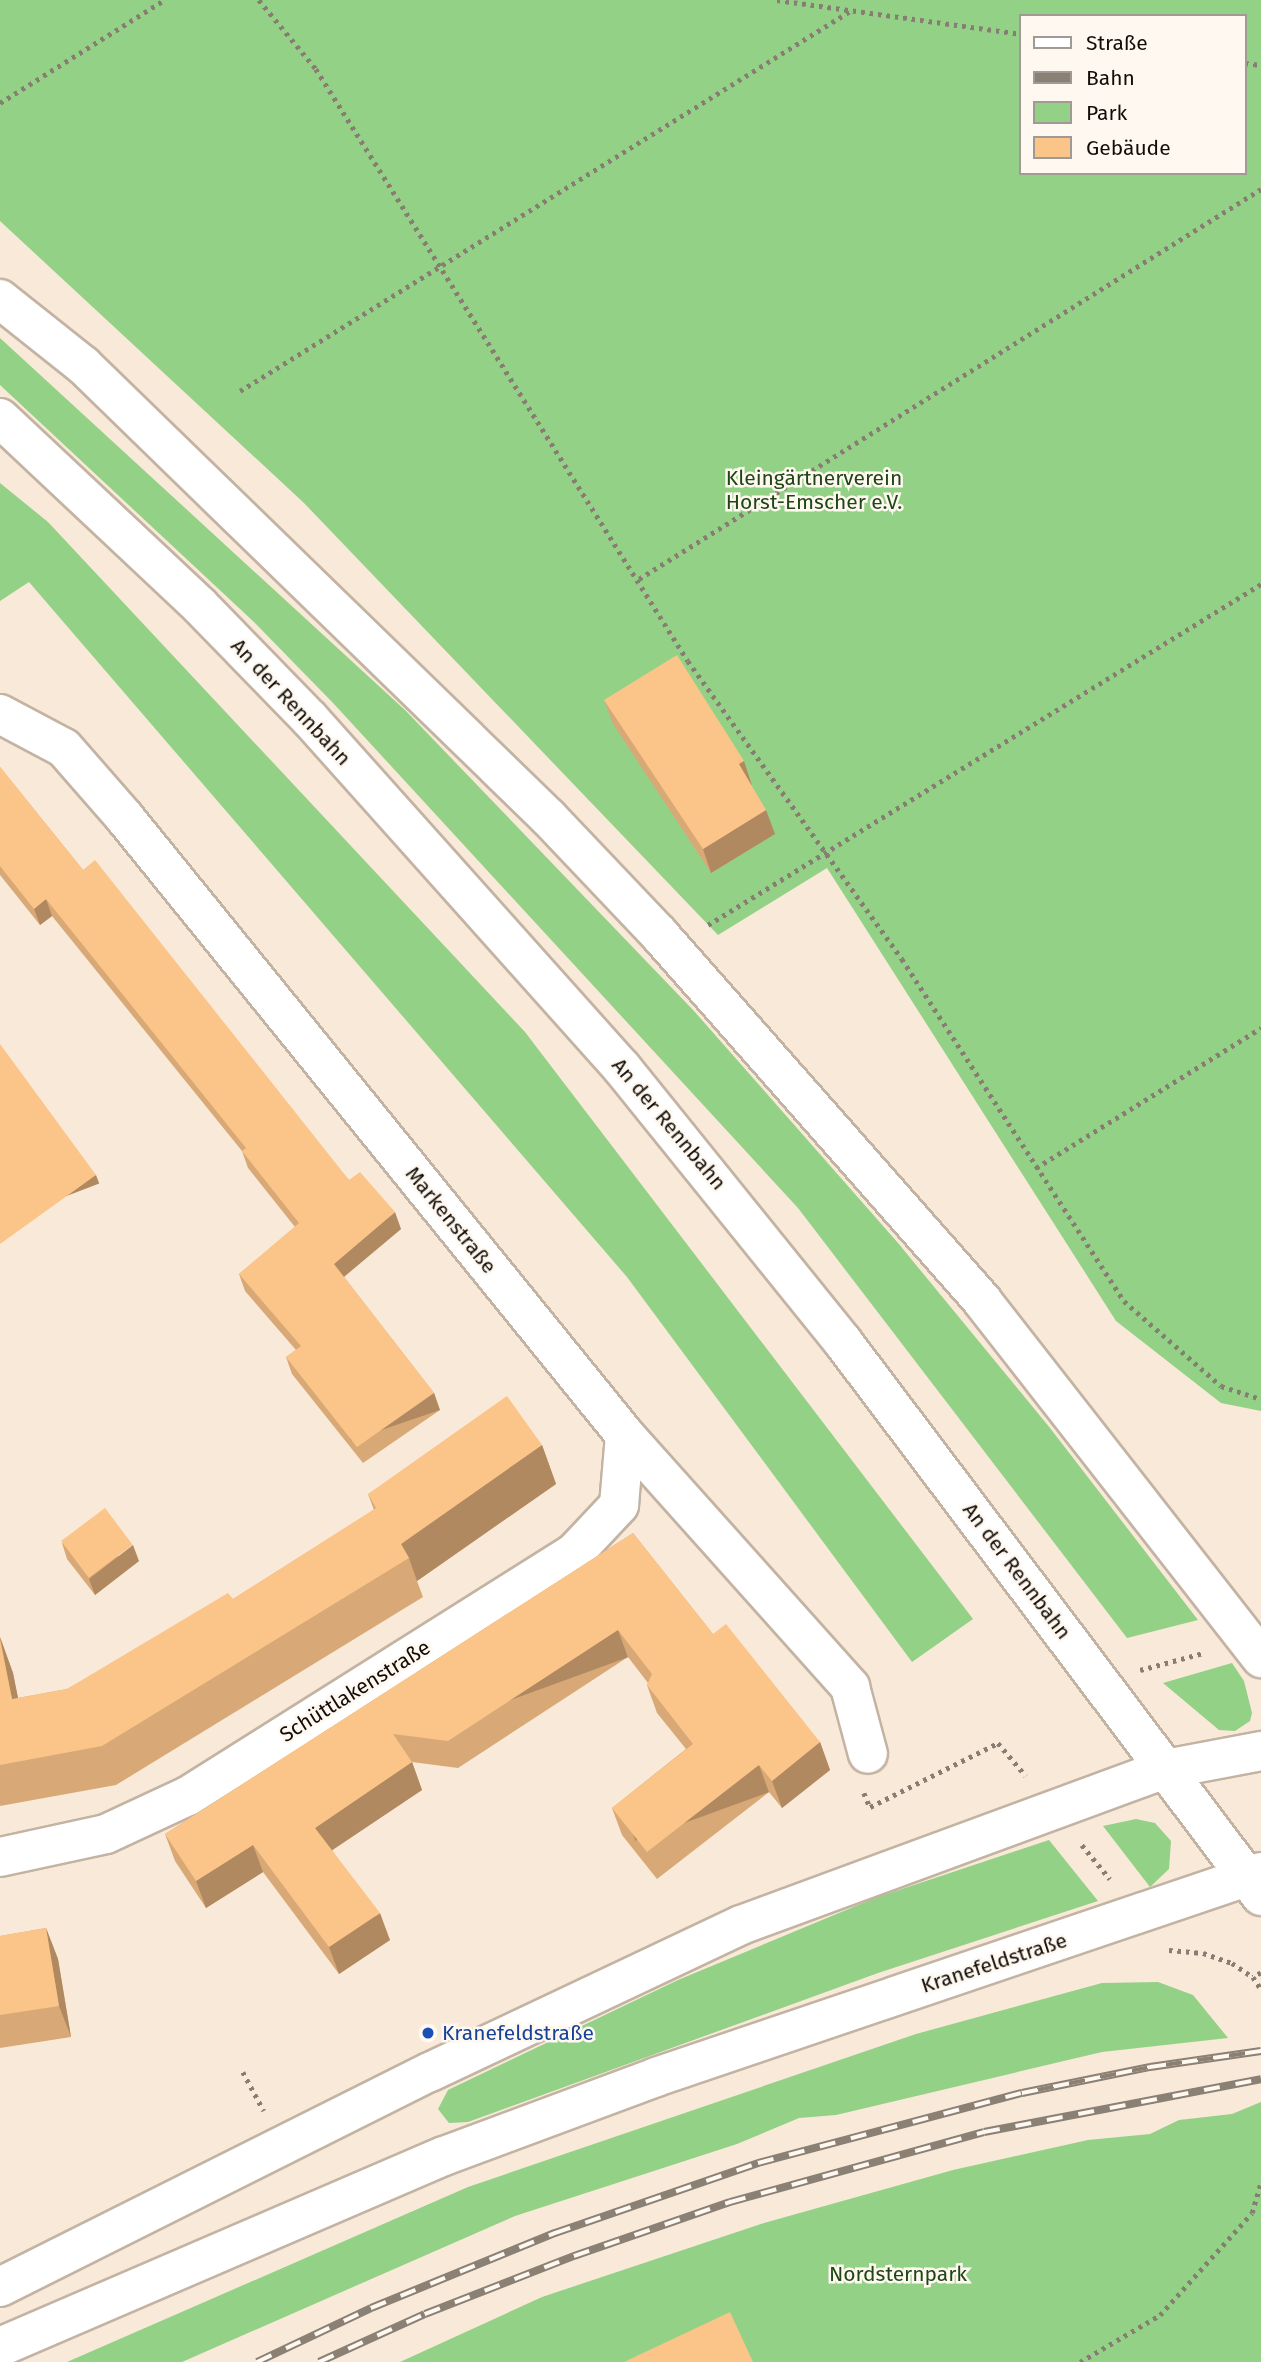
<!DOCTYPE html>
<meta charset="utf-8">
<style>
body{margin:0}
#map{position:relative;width:1261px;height:2362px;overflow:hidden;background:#f9e9d8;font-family:"Fira Sans",sans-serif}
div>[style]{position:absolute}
.green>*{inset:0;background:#93d186}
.path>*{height:4.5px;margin-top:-2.25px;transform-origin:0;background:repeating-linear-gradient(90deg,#887d72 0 3.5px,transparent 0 8.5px)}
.roads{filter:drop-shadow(2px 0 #c3b3a3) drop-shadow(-2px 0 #c3b3a3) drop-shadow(0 2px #c3b3a3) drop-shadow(0 -2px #c3b3a3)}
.street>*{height:38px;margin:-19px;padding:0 19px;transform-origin:19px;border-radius:19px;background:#fff}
.secondary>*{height:38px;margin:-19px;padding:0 19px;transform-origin:19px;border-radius:19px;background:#fff}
.rail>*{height:8px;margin-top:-4px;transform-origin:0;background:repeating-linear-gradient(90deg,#fef8f1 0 16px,#8b8074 0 32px);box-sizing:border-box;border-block:2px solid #8b8074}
.wall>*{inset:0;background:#d8a976}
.shaded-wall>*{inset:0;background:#b08960;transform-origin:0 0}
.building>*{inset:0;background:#fbc489;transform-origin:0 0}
.dots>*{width:19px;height:19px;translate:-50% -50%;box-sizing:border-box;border:4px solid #fef8f1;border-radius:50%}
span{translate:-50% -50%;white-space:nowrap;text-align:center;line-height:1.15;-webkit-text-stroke:5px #fef8f1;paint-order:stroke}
.park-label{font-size:21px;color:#1e4715}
.street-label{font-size:21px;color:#130d08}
.transit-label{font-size:21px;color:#164399}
.left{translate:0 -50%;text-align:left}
.legend{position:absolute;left:1019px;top:14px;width:228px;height:161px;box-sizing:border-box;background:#fef8f1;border:2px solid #a09a94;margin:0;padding:9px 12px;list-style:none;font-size:21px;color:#130d08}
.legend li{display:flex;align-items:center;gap:14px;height:35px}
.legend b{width:35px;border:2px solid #a09a94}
</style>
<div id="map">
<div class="green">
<i style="clip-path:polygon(evenodd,0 0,1261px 0,1261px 1411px,1221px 1403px,1116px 1321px,827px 868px,718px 935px,304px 503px,0 221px,0 0,1021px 16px,1245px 16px,1245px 173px,1021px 173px,1021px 16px)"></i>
<i style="clip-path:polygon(0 338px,406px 711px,694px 1011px,898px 1243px,1050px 1428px,1198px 1620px,1127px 1638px,798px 1208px,334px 704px,254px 622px,0 385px)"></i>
<i style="clip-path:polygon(0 483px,48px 522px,525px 1032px,973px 1619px,912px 1662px,627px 1277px,29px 582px,0 601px)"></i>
<i style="clip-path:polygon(1232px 1663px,1244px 1681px,1252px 1713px,1250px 1721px,1235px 1731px,1219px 1730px,1163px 1683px)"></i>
<i style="clip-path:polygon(1136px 1819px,1155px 1823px,1171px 1841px,1169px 1869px,1150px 1887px,1103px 1826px)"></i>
<i style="clip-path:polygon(1049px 1840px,1098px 1901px,878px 1973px,468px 2122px,449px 2123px,438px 2109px,448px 2090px,678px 1980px,875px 1898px)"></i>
<i style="clip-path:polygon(1158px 1982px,1193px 1995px,1228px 2038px,1102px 2052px,836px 2115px,799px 2118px,737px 2144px,515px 2216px,182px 2362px,67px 2362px,468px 2187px,916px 2034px,1102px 1983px)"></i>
<i style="clip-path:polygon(1261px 2102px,1261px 2362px,400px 2362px,542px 2297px,764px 2223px,953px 2170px,1088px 2140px,1150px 2134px,1179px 2120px,1232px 2114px)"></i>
</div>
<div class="path">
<i style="left:259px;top:0;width:89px;rotate:50.4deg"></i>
<i style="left:316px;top:69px;width:699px;rotate:57.86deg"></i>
<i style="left:688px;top:661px;width:367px;rotate:54.3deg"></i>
<i style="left:902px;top:959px;width:408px;rotate:57deg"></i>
<i style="left:1124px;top:1301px;width:129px;rotate:41.2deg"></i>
<i style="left:1221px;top:1386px;width:42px;rotate:18deg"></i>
<i style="left:777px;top:0;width:246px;rotate:7.9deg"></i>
<i style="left:1245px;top:63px;width:16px;rotate:7deg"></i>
<i style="left:0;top:103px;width:194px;rotate:-32.1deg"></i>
<i style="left:240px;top:391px;width:719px;rotate:-31.92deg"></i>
<i style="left:639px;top:579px;width:734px;rotate:-32.09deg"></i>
<i style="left:708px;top:925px;width:650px;rotate:-31.66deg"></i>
<i style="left:1036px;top:1168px;width:265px;rotate:-31.9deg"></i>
<i style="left:1140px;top:1670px;width:65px;rotate:-15.1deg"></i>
<i style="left:864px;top:1793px;width:15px;rotate:67deg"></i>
<i style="left:870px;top:1807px;width:143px;rotate:-26.6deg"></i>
<i style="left:998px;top:1743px;width:43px;rotate:49.7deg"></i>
<i style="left:1082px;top:1845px;width:44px;rotate:50.5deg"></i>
<i style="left:1169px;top:1950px;width:34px;rotate:5deg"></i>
<i style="left:1203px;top:1953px;width:31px;rotate:19deg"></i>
<i style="left:1232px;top:1963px;width:25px;rotate:34deg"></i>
<i style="left:1261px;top:1973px;width:9px;rotate:153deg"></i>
<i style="left:1253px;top:1977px;width:14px;rotate:56deg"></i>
<i style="left:243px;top:2072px;width:44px;rotate:61.7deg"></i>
<i style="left:1080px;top:2362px;width:93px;rotate:-30.4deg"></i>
<i style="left:1160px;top:2315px;width:137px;rotate:-48deg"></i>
<i style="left:1252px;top:2213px;width:32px;rotate:-74deg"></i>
</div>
<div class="roads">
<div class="street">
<i style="left:0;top:714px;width:72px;rotate:28deg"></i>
<i style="left:64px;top:748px;width:93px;rotate:48.9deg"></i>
<i style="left:125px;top:818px;width:794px;rotate:50.98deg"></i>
<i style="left:625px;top:1435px;width:338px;rotate:48.2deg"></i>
<i style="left:850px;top:1687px;width:69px;rotate:75deg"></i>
<i style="left:0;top:1857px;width:108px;rotate:-12.2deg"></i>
<i style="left:106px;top:1834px;width:90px;rotate:-24.9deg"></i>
<i style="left:188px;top:1796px;width:456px;rotate:-32.2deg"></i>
<i style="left:574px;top:1553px;width:66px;rotate:-46.8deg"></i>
<i style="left:619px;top:1505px;width:70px;rotate:-85.1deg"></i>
</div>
<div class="secondary">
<i style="left:0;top:299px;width:106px;rotate:38.5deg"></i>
<i style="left:83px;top:365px;width:650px;rotate:44.19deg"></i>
<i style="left:549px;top:818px;width:160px;rotate:46.5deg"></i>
<i style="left:659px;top:934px;width:490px;rotate:48.6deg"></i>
<i style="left:983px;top:1302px;width:452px;rotate:52deg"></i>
<i style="left:0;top:418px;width:274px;rotate:43.2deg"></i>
<i style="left:200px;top:606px;width:158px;rotate:45.8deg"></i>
<i style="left:310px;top:719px;width:468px;rotate:48.2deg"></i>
<i style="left:622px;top:1068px;width:352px;rotate:51.1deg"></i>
<i style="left:843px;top:1342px;width:694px;rotate:52.96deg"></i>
<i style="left:0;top:2287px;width:481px;rotate:-26.6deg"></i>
<i style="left:430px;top:2072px;width:344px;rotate:-25.3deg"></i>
<i style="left:741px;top:1925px;width:453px;rotate:-20.2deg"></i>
<i style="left:1166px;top:1769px;width:97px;rotate:-10.7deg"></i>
<i style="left:0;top:2347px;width:483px;rotate:-23.3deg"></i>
<i style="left:444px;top:2156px;width:226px;rotate:-20.4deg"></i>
<i style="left:656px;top:2077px;width:639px;rotate:-18.72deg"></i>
</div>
</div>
<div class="rail">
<i style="left:257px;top:2362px;width:126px;rotate:-25.3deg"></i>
<i style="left:371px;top:2308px;width:199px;rotate:-22.2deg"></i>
<i style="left:555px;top:2233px;width:215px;rotate:-19deg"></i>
<i style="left:758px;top:2163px;width:273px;rotate:-14.9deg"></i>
<i style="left:1022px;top:2093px;width:131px;rotate:-11.5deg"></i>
<i style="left:1150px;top:2067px;width:112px;rotate:-8.2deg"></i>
<i style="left:319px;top:2362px;width:116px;rotate:-24.4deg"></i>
<i style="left:425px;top:2314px;width:160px;rotate:-21.3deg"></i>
<i style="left:574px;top:2256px;width:165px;rotate:-19.1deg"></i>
<i style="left:730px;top:2202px;width:263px;rotate:-15.4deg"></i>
<i style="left:984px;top:2132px;width:282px;rotate:-10.8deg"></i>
</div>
<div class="wall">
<i style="clip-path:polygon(604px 700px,744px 761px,752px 785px,751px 785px,775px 834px,711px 873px,613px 724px)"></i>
<i style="clip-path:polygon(0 767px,83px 870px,349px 1180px,401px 1229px,344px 1277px,434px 1393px,440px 1410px,363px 1463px,292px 1374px,286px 1357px,296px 1350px,245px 1291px,239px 1274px,295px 1227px,248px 1168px,242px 1151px,52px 916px,40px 925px,0 875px)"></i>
<i style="clip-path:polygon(542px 1445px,556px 1484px,417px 1581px,423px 1597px,116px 1785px,0 1806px,0 1637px,13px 1673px,18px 1698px,67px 1689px,233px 1599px,374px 1510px,368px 1494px)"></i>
<i style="clip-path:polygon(633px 1533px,713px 1634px,820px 1742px,830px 1770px,782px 1808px,769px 1792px,657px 1879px,622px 1835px,612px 1808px,686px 1749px,657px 1713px,647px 1685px,648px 1683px,628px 1657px,458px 1768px,412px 1762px,422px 1790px,332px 1850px,390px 1940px,339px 1974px,263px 1872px,206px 1908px,175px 1861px,165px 1834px)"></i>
<i style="clip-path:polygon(62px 1543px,139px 1561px,95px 1595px,67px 1559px)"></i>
<i style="clip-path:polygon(46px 1928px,58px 1959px,71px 2037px,0 2048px,0 1936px)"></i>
</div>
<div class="shaded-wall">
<i style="left:744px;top:761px;width:25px;height:6px;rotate:72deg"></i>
<i style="clip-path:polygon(766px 810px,775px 834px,711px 873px,703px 849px)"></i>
<i style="clip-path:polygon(46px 899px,52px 916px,40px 925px,34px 909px)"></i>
<i style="left:96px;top:1175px;width:9px;height:118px;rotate:69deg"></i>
<i style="clip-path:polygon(395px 1212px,401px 1229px,340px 1280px,334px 1264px)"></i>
<i style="left:434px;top:1393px;width:18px;height:94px;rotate:71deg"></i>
<i style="clip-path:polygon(542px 1445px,556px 1484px,417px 1581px,409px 1558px,401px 1544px)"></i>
<i style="clip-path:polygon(133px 1545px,139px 1561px,95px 1595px,89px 1579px)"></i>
<i style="left:618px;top:1630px;width:29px;height:203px;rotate:70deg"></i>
<i style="clip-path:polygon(0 1637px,13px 1673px,26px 1738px,12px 1699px)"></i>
<i style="clip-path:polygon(820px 1742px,830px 1770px,782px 1808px,772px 1781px)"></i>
<i style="clip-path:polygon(412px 1762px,422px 1790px,325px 1855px,315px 1828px)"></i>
<i style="left:759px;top:1765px;width:29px;height:142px;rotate:70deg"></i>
<i style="clip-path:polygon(253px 1845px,263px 1872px,206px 1908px,196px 1881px)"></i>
<i style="clip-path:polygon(380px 1913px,390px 1940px,339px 1974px,329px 1947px)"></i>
<i style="clip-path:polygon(46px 1928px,58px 1959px,71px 2037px,59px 2006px)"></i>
</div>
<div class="building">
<i style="clip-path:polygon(677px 655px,744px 761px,739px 764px,766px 810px,703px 849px,604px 700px)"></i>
<i style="clip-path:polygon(0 767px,83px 870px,95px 860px,349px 1180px,360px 1172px,395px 1212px,334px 1264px,434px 1393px,357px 1447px,286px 1357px,301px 1346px,239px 1274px,299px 1223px,242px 1151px,246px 1148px,46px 899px,34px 909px,0 866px)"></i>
<i style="clip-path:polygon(0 1044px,96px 1175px,0 1244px)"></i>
<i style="clip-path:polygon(507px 1396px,542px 1445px,401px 1544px,409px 1558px,102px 1746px,0 1765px,0 1640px,12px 1699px,67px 1689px,228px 1593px,233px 1599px,376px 1508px,368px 1494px)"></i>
<i style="left:105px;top:1508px;width:46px;height:55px;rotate:53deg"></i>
<i style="clip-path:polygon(633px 1533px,713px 1634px,726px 1624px,820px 1742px,772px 1781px,759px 1765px,647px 1852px,612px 1808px,693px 1744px,647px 1685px,652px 1674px,618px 1630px,448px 1741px,393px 1734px,412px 1762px,315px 1828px,380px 1913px,329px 1947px,253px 1845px,196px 1881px,165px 1834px)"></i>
<i style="clip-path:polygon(46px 1928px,59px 2006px,0 2015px,0 1936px)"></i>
<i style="clip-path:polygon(730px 2312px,753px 2362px,624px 2362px)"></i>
</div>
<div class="dots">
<i style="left:428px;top:2033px;background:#1a4fb4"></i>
</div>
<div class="park-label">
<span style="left:814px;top:490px">Kleingärtnerverein<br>Horst-Emscher e.V.</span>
<span style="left:898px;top:2274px">Nordsternpark</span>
</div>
<div class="street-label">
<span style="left:291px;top:702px;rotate:47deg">An der Rennbahn</span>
<span style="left:669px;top:1124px;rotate:50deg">An der Rennbahn</span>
<span style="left:451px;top:1220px;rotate:51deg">Markenstraße</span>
<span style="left:1017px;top:1571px;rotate:53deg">An der Rennbahn</span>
<span style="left:355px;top:1691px;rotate:-32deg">Schüttlakenstraße</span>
<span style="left:994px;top:1963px;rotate:-18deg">Kranefeldstraße</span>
</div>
<div class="transit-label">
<span class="left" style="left:442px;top:2033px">Kranefeldstraße</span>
</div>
<ul class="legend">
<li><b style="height:9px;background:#fff"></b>Straße</li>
<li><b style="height:9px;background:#8b8074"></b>Bahn</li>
<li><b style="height:19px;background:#93d186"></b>Park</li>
<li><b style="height:19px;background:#fbc489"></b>Gebäude</li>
</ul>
</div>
